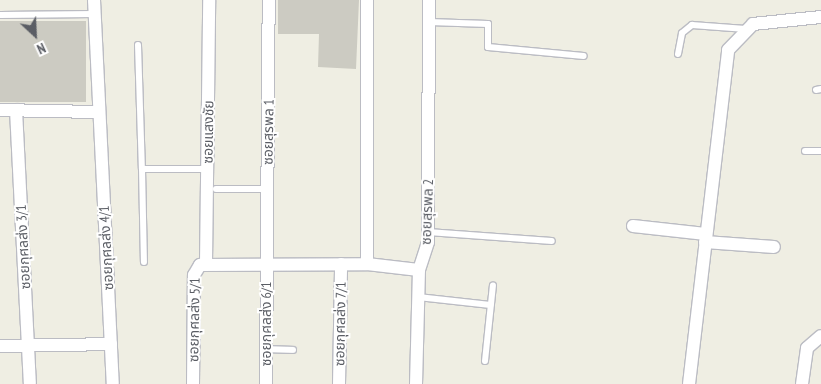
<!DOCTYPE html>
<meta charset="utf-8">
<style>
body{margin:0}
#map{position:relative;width:821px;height:384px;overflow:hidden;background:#efeee3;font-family:"PT Sans Narrow","Noto Sans Thai",sans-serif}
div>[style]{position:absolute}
.building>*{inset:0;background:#cccbc2;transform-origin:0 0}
.roads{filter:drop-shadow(1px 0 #bbbcc3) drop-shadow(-1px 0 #bbbcc3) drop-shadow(0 1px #bbbcc3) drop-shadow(0 -1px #bbbcc3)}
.service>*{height:6px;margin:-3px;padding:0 3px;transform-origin:3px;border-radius:3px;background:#fff}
.minor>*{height:12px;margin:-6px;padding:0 6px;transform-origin:6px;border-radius:6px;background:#fff}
span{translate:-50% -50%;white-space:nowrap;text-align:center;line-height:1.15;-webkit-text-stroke:4px #fff;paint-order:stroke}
.street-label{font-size:14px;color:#5b5e65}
.north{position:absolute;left:10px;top:10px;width:50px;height:50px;-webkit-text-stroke:4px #fff;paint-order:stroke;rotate:155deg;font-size:14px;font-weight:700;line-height:20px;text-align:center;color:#5b5e65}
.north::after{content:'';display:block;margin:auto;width:18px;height:22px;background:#5b5e65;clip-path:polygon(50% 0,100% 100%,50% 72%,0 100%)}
</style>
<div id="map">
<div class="building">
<i style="clip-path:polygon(278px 0,359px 0,356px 69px,318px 67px,319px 34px,278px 34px)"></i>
<i style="left:0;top:21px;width:86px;height:81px"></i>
</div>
<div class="roads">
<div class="service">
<i style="left:0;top:15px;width:94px;rotate:-0.6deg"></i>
<i style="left:429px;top:22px;width:59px;rotate:1.9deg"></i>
<i style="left:488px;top:24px;width:23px;rotate:90deg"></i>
<i style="left:488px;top:47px;width:96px;rotate:5.4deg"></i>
<i style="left:138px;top:45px;width:124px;rotate:88.2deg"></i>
<i style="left:142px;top:169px;width:65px"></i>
<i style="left:678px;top:54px;width:21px;rotate:-79deg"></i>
<i style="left:682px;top:33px;width:13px;rotate:-39deg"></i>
<i style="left:692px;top:25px;width:54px;rotate:4.2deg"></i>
<i style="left:816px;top:90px;width:5px;rotate:-11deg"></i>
<i style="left:805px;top:151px;width:16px"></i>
<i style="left:142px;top:169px;width:93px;rotate:88.8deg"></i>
<i style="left:216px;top:189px;width:51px"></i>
<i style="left:428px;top:232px;width:124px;rotate:4.2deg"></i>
<i style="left:418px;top:297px;width:73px;rotate:6.3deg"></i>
<i style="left:266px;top:349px;width:27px;rotate:2deg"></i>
<i style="left:485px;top:361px;width:76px;rotate:-84deg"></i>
</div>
<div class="minor">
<i style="left:94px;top:0;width:384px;rotate:87.2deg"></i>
<i style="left:0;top:110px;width:99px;rotate:1.2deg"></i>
<i style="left:16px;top:110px;width:274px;rotate:87.1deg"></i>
<i style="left:633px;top:226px;width:73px;rotate:6.3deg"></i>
<i style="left:705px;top:242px;width:69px;rotate:4.1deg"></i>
<i style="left:206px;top:263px;width:263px;rotate:-89.3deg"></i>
<i style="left:367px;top:264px;width:264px;rotate:-90deg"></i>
<i style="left:0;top:346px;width:111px;rotate:-1deg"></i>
<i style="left:193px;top:384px;width:109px;rotate:-89.5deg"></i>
<i style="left:194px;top:275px;width:12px;rotate:-59deg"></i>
<i style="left:200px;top:265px;width:167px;rotate:-0.3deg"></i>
<i style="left:367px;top:264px;width:52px;rotate:6.6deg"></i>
<i style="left:419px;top:270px;width:29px;rotate:-72deg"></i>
<i style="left:428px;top:242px;width:242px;rotate:-89.8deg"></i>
<i style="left:266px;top:384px;width:384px;rotate:-89.6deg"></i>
<i style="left:339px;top:384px;width:120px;rotate:-89deg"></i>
<i style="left:416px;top:384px;width:114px;rotate:-88.5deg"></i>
<i style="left:689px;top:384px;width:336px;rotate:-83.3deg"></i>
<i style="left:728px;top:50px;width:36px;rotate:-46deg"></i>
<i style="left:753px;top:24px;width:68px;rotate:-5.9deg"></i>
<i style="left:802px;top:384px;width:36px;rotate:-82deg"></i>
<i style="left:807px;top:348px;width:18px;rotate:-41deg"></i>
</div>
</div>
<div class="street-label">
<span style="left:208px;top:132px;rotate:-89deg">ซอยแสงชัย</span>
<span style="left:268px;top:132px;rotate:-89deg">ซอยสุรพล 1</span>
<span style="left:427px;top:212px;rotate:-88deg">ซอยสุรพล 2</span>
<span style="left:23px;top:247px;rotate:-93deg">ซอยกุศลส่ง 3/1</span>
<span style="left:106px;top:248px;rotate:-93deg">ซอยกุศลส่ง 4/1</span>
<span style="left:194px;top:320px;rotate:-89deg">ซอยกุศลส่ง 5/1</span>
<span style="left:266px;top:324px;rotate:-90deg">ซอยกุศลส่ง 6/1</span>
<span style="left:340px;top:324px;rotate:-89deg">ซอยกุศลส่ง 7/1</span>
</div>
<div class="north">N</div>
</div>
